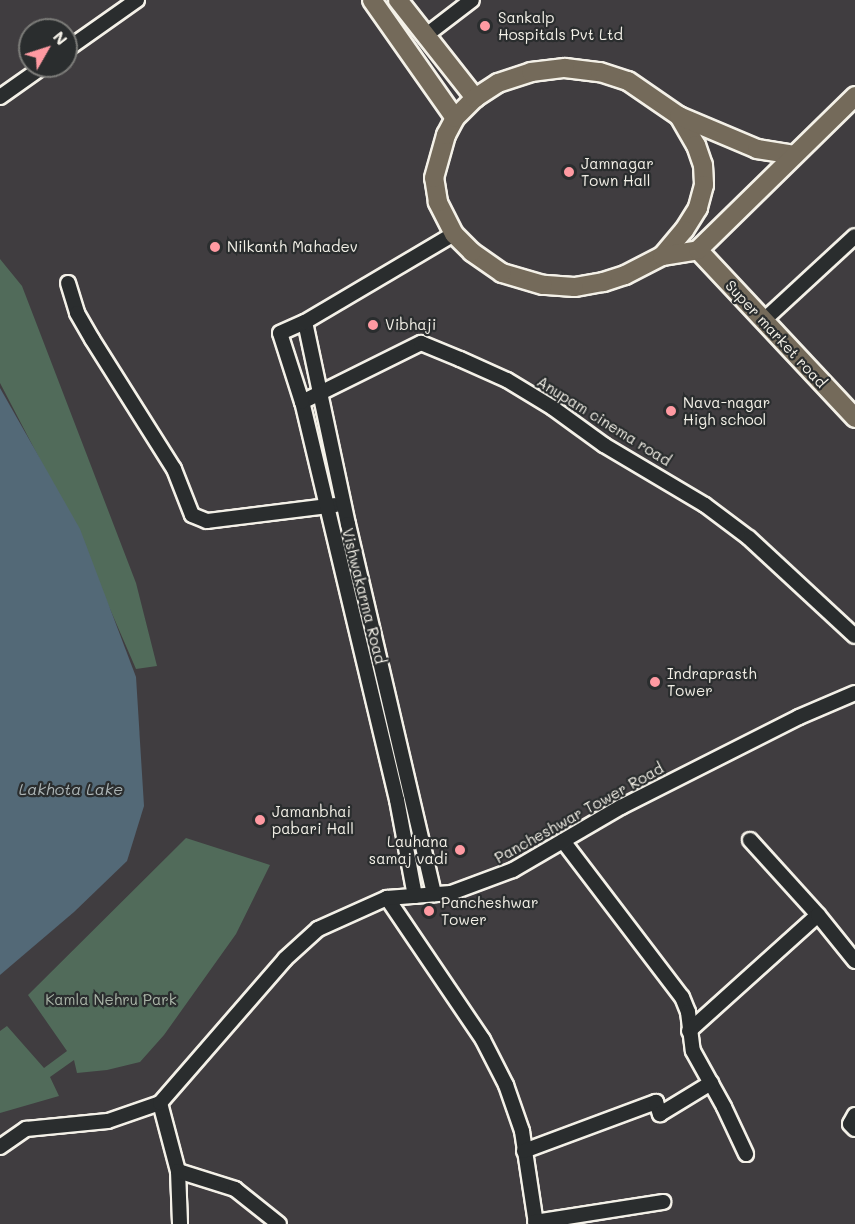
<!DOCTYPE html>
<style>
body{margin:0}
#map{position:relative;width:855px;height:1224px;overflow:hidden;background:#403d40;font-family:Mali,sans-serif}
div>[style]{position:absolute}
.green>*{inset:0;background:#516b5a}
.water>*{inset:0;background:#536977}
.roads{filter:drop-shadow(2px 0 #f4f1e8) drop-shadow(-2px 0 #f4f1e8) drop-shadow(0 2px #f4f1e8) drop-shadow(0 -2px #f4f1e8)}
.minor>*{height:14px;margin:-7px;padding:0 7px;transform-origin:7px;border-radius:7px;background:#2a2d2e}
.major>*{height:18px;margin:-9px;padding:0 9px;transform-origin:9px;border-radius:9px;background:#746a5a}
.dots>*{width:16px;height:16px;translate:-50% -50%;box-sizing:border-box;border:3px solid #2a2d2e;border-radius:50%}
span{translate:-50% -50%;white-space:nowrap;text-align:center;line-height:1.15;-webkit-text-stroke:4.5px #2a2d2e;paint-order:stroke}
.poi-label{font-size:15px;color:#f4f1e8}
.left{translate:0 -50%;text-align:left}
.right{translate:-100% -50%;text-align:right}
.street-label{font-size:15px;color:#f4f1e8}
.park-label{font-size:15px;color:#abb5a8}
.water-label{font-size:16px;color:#acb4b5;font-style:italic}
.north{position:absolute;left:18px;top:18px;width:60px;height:60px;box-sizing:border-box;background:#2a2d2e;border:2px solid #7b7b78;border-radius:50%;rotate:51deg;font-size:16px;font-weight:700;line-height:24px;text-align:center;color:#f4f1e8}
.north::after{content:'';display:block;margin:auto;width:21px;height:27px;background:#ff9aa2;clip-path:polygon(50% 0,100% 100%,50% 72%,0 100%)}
</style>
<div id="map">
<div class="green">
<i style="clip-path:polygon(0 259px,22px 286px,136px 583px,157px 666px,136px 669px,71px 519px,0 383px)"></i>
<i style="clip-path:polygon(186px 838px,270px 865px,236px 934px,164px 1035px,140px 1062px,107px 1070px,77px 1073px,74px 1060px,50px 1077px,59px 1096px,0 1113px,0 1031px,7px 1026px,44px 1068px,67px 1051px,28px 995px)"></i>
</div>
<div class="water">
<i style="clip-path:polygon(0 388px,80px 529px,136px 677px,144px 806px,127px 861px,74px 912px,0 975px)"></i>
</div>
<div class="roads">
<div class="minor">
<i style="left:425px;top:36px;width:59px;rotate:-37.5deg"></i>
<i style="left:66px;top:50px;width:87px;rotate:-35.2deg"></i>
<i style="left:0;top:97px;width:54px;rotate:-35.2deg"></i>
<i style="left:68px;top:283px;width:31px;rotate:73deg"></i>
<i style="left:77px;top:313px;width:30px;rotate:60deg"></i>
<i style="left:92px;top:339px;width:154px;rotate:57.8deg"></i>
<i style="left:174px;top:469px;width:49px;rotate:68.6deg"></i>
<i style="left:192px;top:515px;width:16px;rotate:22deg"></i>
<i style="left:207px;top:521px;width:129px;rotate:-7.1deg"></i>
<i style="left:763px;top:321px;width:125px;rotate:-42.7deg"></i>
<i style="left:305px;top:322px;width:207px;rotate:78deg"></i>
<i style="left:348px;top:524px;width:380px;rotate:76.9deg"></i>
<i style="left:302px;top:402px;width:133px;rotate:-26.4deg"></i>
<i style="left:421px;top:343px;width:42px;rotate:22.3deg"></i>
<i style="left:460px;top:359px;width:51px;rotate:24.1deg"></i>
<i style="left:507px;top:380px;width:54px;rotate:31.3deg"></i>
<i style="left:553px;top:408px;width:63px;rotate:36deg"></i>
<i style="left:604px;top:445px;width:117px;rotate:30.7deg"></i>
<i style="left:705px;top:505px;width:55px;rotate:36.9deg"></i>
<i style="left:749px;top:538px;width:144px;rotate:42.8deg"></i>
<i style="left:750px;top:840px;width:101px;rotate:47.8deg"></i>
<i style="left:563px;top:841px;width:196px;rotate:52.7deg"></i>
<i style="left:682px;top:997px;width:16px;rotate:68deg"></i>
<i style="left:688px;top:1012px;width:39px;rotate:83deg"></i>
<i style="left:693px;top:1051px;width:64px;rotate:61deg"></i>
<i style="left:724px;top:1107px;width:52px;rotate:64.9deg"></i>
<i style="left:415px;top:896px;width:98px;rotate:-100.6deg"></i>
<i style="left:397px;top:800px;width:409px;rotate:-103.4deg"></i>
<i style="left:302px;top:402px;width:72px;rotate:-107.7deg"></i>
<i style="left:280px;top:333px;width:27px;rotate:-24deg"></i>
<i style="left:305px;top:322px;width:173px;rotate:-30.6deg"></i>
<i style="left:387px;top:898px;width:171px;rotate:55.9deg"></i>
<i style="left:483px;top:1040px;width:51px;rotate:62.9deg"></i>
<i style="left:506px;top:1085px;width:49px;rotate:70.8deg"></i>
<i style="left:522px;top:1131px;width:94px;rotate:81.4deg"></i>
<i style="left:689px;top:1031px;width:173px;rotate:-42deg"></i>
<i style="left:818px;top:915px;width:59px;rotate:51.2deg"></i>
<i style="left:160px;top:1103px;width:70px;rotate:75.2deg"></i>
<i style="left:178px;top:1171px;width:53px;rotate:87.8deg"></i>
<i style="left:855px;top:1115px;width:10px;rotate:119deg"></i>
<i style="left:850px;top:1124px;width:7px;rotate:45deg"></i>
<i style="left:0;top:1147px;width:32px;rotate:-35deg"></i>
<i style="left:26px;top:1129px;width:82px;rotate:-5.6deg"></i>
<i style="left:108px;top:1121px;width:55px;rotate:-19.1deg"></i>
<i style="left:160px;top:1103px;width:191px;rotate:-49deg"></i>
<i style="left:285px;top:959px;width:45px;rotate:-42.3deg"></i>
<i style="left:318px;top:929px;width:76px;rotate:-24.2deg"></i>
<i style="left:387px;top:898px;width:64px;rotate:-4.5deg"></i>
<i style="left:451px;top:893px;width:66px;rotate:-20.4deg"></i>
<i style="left:513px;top:870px;width:125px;rotate:-30.3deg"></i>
<i style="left:621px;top:807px;width:199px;rotate:-26.8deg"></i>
<i style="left:799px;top:717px;width:61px;rotate:-23.2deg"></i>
<i style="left:524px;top:1151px;width:141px;rotate:-20.4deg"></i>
<i style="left:656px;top:1102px;width:13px;rotate:72deg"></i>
<i style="left:660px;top:1114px;width:60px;rotate:-31.3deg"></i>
<i style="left:178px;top:1171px;width:60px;rotate:17.5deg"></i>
<i style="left:235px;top:1189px;width:56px;rotate:38.5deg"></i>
<i style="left:535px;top:1222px;width:130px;rotate:-8.9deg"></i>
</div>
<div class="major">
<i style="left:372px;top:0;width:144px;rotate:54.9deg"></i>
<i style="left:398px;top:0;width:125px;rotate:51.8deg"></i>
<i style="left:565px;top:68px;width:35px;rotate:7deg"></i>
<i style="left:600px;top:72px;width:29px;rotate:18deg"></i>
<i style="left:628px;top:81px;width:62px;rotate:34.5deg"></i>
<i style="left:679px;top:116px;width:34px;rotate:60deg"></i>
<i style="left:696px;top:145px;width:21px;rotate:71deg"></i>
<i style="left:703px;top:165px;width:20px;rotate:87deg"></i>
<i style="left:704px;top:185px;width:24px;rotate:105deg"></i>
<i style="left:698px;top:208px;width:26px;rotate:122deg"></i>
<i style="left:684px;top:230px;width:34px;rotate:130deg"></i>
<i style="left:662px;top:256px;width:42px;rotate:152.8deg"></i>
<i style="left:625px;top:275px;width:23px;rotate:162deg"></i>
<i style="left:603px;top:282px;width:29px;rotate:170deg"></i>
<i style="left:574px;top:287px;width:31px;rotate:-176deg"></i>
<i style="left:543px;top:285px;width:43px;rotate:-163.7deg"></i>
<i style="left:502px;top:273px;width:37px;rotate:-145deg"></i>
<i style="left:472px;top:252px;width:25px;rotate:-135deg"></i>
<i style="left:454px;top:234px;width:36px;rotate:-117deg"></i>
<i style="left:438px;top:202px;width:24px;rotate:-99deg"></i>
<i style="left:434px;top:178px;width:45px;rotate:-74.4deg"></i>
<i style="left:446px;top:135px;width:19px;rotate:-62deg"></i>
<i style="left:455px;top:118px;width:28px;rotate:-45deg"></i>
<i style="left:475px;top:98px;width:27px;rotate:-33deg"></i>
<i style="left:498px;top:83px;width:35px;rotate:-18deg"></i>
<i style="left:531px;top:72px;width:34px;rotate:-7deg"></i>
<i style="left:679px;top:116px;width:85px;rotate:22.9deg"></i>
<i style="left:757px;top:149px;width:36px;rotate:9deg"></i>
<i style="left:698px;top:250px;width:230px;rotate:46.9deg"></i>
<i style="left:662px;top:256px;width:36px;rotate:-9deg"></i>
<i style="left:698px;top:250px;width:220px;rotate:-44.4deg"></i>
</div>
</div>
<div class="dots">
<i style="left:485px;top:26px;background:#ff9aa2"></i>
<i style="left:569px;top:172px;background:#ff9aa2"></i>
<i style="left:215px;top:247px;background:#ff9aa2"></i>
<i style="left:373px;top:325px;background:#ff9aa2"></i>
<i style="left:671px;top:411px;background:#ff9aa2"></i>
<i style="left:655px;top:682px;background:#ff9aa2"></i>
<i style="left:260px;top:820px;background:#ff9aa2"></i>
<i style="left:460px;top:850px;background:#ff9aa2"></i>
<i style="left:429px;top:911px;background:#ff9aa2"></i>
</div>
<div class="poi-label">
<span class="left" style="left:498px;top:26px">Sankalp<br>Hospitals Pvt Ltd</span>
<span class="left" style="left:581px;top:172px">Jamnagar<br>Town Hall</span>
<span class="left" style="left:227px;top:247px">Nilkanth Mahadev</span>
<span class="left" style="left:385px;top:325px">Vibhaji</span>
<span class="left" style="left:683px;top:411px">Nava-nagar<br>High school</span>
<span class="left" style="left:667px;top:682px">Indraprasth<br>Tower</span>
<span class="left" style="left:272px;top:820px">Jamanbhai<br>pabari Hall</span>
<span class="right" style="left:448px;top:850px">Lauhana<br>samaj vadi</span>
<span class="left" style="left:441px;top:911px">Pancheshwar<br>Tower</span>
</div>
<div class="street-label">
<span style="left:776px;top:334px;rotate:47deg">Super market road</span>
<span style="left:604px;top:421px;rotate:32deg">Anupam cinema road</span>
<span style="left:364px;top:596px;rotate:76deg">Vishwakarma Road</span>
<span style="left:579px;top:813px;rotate:-29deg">Pancheshwar Tower Road</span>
</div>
<div class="park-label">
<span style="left:111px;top:1000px">Kamla Nehru Park</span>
</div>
<div class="water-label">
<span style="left:71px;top:789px">Lakhota Lake</span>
</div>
<div class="north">N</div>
</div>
